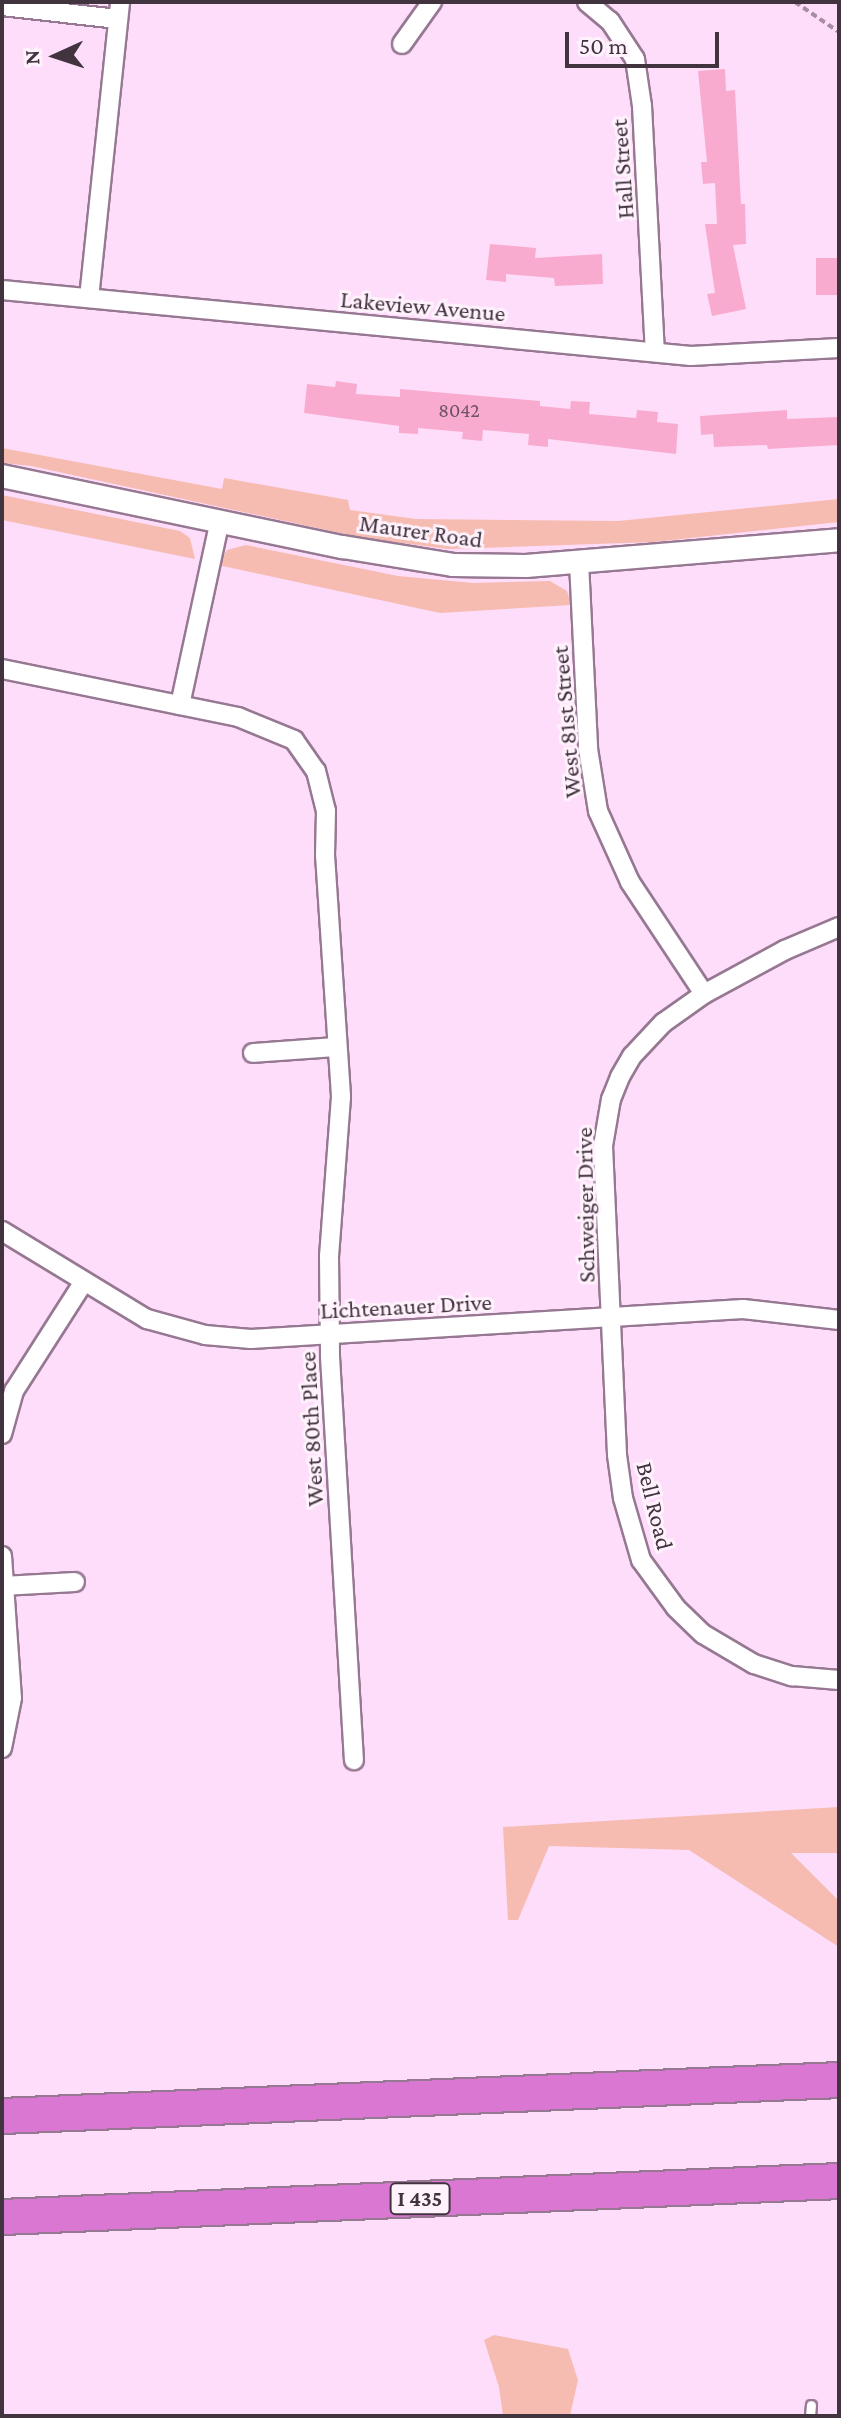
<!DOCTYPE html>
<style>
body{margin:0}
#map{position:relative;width:841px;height:2418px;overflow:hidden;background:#feddfa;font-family:"Crimson Pro",serif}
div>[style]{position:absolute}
.green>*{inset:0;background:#f6bcb2}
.building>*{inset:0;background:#f9abcf;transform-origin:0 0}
.path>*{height:4px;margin-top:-2px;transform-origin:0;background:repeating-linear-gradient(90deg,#a68ea3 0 6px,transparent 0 10px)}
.roads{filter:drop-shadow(2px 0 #967892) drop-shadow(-2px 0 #967892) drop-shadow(0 2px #967892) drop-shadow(0 -2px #967892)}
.service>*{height:9px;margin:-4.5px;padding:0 4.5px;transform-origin:4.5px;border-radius:4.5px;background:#fff}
.minor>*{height:18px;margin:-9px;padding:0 9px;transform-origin:9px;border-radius:9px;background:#fff}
.tertiary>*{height:22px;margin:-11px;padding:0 11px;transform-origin:11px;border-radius:11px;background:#fff}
.motorway>*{height:34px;margin:-17px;padding:0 17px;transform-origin:17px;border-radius:17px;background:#da77d3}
span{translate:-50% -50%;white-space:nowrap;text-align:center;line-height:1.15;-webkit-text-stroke:6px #fff2fd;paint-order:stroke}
.number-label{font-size:20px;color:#6f5263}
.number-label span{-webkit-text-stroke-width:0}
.shield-label span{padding:2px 6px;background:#fff2fd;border:2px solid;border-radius:6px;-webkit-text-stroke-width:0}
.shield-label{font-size:22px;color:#41343f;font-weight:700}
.street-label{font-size:24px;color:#41343f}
.frame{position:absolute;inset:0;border:4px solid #41343f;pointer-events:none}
.north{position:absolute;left:16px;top:16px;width:80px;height:80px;-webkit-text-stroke:6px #fff2fd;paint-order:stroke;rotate:267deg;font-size:22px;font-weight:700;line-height:32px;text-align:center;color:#41343f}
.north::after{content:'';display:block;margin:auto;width:28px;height:36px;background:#41343f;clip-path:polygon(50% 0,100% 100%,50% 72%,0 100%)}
.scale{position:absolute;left:565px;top:32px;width:154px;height:36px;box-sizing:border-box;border:4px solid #41343f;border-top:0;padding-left:10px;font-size:24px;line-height:28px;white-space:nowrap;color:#41343f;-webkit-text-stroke:6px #fff2fd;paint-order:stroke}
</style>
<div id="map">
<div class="green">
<i style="clip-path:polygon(2px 448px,222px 489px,224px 478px,348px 500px,350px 510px,416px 519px,618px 521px,839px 499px,839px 522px,654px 542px,448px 549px,363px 538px,31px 466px,2px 463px)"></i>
<i style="clip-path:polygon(2px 495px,180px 531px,190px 538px,195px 559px,2px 520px)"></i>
<i style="clip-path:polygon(246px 545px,398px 576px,473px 583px,550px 581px,567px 591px,571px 605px,440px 613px,218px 565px,227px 550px)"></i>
<i style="clip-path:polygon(839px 1807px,839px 1853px,791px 1853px,839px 1901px,839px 1947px,689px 1850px,549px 1846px,518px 1920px,508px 1920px,503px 1827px)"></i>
<i style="clip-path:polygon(494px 2335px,568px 2349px,578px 2380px,570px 2416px,503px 2416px,499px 2387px,484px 2340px)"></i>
</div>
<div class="building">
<i style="clip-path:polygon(725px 69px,726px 91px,735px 90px,741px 204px,745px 204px,746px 244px,733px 245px,746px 309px,712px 316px,707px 294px,715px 293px,705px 224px,717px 224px,715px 183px,703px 184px,701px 162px,707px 162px,698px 71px)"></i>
<i style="clip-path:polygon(490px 244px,536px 248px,535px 258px,602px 254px,603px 284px,555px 286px,554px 278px,506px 274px,506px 282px,486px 280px)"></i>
<i style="left:839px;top:258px;width:37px;height:23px;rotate:90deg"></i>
<i style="clip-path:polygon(336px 381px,357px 384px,356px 394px,400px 397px,400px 389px,540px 401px,540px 406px,570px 409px,571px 401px,590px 402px,589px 414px,636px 418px,637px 410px,658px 412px,657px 422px,678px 424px,676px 454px,548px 439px,548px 447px,528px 445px,529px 434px,483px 430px,482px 441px,462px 439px,463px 432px,418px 428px,418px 434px,399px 433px,399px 426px,304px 413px,307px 384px,335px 387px)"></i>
<i style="clip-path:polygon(787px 410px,787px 419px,839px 417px,839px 445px,768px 449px,767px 445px,714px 447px,713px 434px,701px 435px,700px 416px)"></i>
</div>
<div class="path">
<i style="left:795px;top:2px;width:53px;rotate:34.3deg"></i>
</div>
<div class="roads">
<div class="service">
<i style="left:810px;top:2416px;width:11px;rotate:-85deg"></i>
</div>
<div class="minor">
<i style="left:587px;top:2px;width:30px;rotate:40deg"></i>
<i style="left:610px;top:21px;width:45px;rotate:56.7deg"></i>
<i style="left:635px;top:59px;width:48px;rotate:81.5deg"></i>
<i style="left:642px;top:106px;width:246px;rotate:87deg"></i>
<i style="left:2px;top:6px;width:117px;rotate:6.4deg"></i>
<i style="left:402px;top:44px;width:52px;rotate:-54.5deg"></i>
<i style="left:2px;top:290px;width:692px;rotate:5.47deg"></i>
<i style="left:691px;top:356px;width:148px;rotate:-3.1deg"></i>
<i style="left:89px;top:298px;width:298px;rotate:-84deg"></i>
<i style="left:579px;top:562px;width:187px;rotate:87.2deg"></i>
<i style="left:588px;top:749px;width:63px;rotate:80.8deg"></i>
<i style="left:598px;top:811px;width:78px;rotate:65.7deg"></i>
<i style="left:630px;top:882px;width:134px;rotate:56.5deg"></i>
<i style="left:2px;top:669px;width:241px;rotate:11.5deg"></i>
<i style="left:238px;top:717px;width:61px;rotate:22.3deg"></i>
<i style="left:294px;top:740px;width:38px;rotate:55deg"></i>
<i style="left:316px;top:771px;width:41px;rotate:76deg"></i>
<i style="left:326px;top:811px;width:44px;rotate:91.3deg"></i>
<i style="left:325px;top:855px;width:243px;rotate:86.2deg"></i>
<i style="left:341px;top:1097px;width:159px;rotate:94.3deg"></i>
<i style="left:329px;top:1256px;width:101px;rotate:89.4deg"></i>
<i style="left:330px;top:1357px;width:404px;rotate:86.6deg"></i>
<i style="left:180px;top:705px;width:189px;rotate:-77.8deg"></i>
<i style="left:839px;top:927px;width:59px;rotate:156.9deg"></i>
<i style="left:785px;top:950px;width:92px;rotate:151.5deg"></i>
<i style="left:704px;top:994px;width:50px;rotate:144.7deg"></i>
<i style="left:663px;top:1023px;width:45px;rotate:133.2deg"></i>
<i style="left:632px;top:1056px;width:24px;rotate:120deg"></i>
<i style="left:620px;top:1077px;width:24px;rotate:112deg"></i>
<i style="left:611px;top:1099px;width:48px;rotate:99.7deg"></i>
<i style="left:603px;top:1146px;width:309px;rotate:87.4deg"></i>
<i style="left:617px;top:1455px;width:43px;rotate:82.1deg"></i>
<i style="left:623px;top:1498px;width:65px;rotate:73.8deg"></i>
<i style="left:641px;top:1560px;width:59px;rotate:53.9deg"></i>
<i style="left:676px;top:1608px;width:37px;rotate:44deg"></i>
<i style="left:703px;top:1634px;width:59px;rotate:30.5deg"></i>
<i style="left:754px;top:1664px;width:40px;rotate:18deg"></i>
<i style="left:792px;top:1676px;width:47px;rotate:4.9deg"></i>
<i style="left:253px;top:1053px;width:84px;rotate:-4.1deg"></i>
<i style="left:2px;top:1231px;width:170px;rotate:31.3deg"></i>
<i style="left:147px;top:1319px;width:60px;rotate:15.4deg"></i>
<i style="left:205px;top:1335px;width:46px;rotate:5deg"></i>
<i style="left:251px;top:1339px;width:493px;rotate:-3.5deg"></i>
<i style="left:743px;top:1309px;width:97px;rotate:6.5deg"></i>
<i style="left:2px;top:1434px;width:45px;rotate:-74.4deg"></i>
<i style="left:14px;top:1391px;width:128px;rotate:-57.4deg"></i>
<i style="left:2px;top:1556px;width:142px;rotate:86deg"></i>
<i style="left:12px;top:1698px;width:51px;rotate:101.3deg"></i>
<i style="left:4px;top:1586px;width:71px;rotate:-3.2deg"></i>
</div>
<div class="tertiary">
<i style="left:2px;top:476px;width:348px;rotate:11.8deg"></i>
<i style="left:343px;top:547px;width:111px;rotate:9.3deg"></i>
<i style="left:453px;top:565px;width:73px;rotate:0.8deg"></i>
<i style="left:526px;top:566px;width:314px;rotate:-4.7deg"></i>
</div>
<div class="motorway">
<i style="left:2px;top:2116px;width:838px;rotate:-2.46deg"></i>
<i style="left:2px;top:2217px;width:838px;rotate:-2.46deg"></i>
</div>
</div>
<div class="number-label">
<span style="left:459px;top:410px">8042</span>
</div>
<div class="shield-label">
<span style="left:420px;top:2199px">I 435</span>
</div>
<div class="street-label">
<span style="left:622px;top:169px;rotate:-94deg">Hall Street</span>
<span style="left:423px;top:306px;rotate:5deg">Lakeview Avenue</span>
<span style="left:421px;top:531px;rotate:8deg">Maurer Road</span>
<span style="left:566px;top:722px;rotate:-95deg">West 81st Street</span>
<span style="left:585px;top:1205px;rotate:-91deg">Schweiger Drive</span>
<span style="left:406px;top:1306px;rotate:-3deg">Lichtenauer Drive</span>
<span style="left:311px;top:1429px;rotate:-93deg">West 80th Place</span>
<span style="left:655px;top:1506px;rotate:76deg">Bell Road</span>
</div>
<div class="frame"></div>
<div class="north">N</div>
<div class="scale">50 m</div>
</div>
